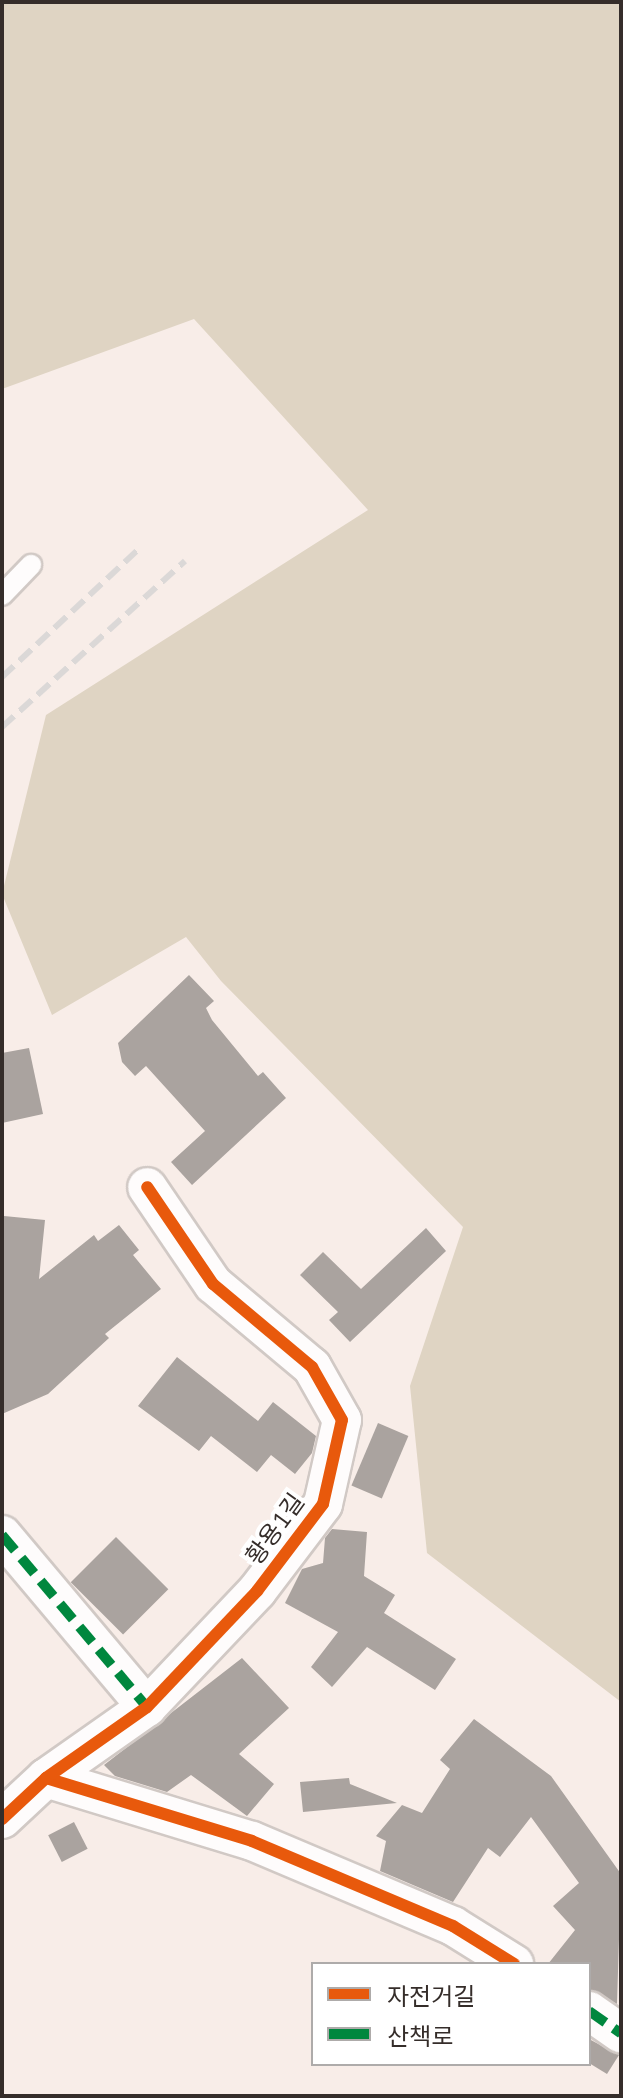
<!DOCTYPE html>
<meta charset="utf-8">
<style>
body{margin:0}
#map{position:relative;width:623px;height:2098px;overflow:hidden;background:#f8ede8;font-family:Mulish,"Noto Sans KR",sans-serif}
div>[style]{position:absolute}
.green>*{inset:0;background:#dfd4c3}
.building>*{inset:0;background:#aaa39f;transform-origin:0 0}
.roads{filter:drop-shadow(2px 0 #d1c9c5) drop-shadow(-2px 0 #d1c9c5) drop-shadow(0 2px #d1c9c5) drop-shadow(0 -2px #d1c9c5)}
.service>*{height:20px;margin:-10px;padding:0 10px;transform-origin:10px;border-radius:10px;background:#fefcfc}
.minor>*{height:38px;margin:-19px;padding:0 19px;transform-origin:19px;border-radius:19px;background:#fefcfc}
.rail>*{height:6px;margin-top:-3px;transform-origin:0;background:repeating-linear-gradient(90deg,#dbd8d7 0 16px,transparent 0 24px)}
.quiet>*{height:10px;margin-top:-5px;transform-origin:0;background:repeating-linear-gradient(90deg,#00873e 0 20px,transparent 0 30px)}
.cycleway>*{height:12px;margin:-6px;padding:0 6px;transform-origin:6px;border-radius:6px;background:#e8590c}
span{translate:-50% -50%;white-space:nowrap;text-align:center;line-height:1.15;-webkit-text-stroke:8px #fff;paint-order:stroke}
.street-label{font-size:24px;color:#352d2a}
.frame{position:absolute;inset:0;border:4px solid #352d2a;pointer-events:none}
.legend{position:absolute;left:311px;top:1962px;width:280px;height:104px;box-sizing:border-box;background:#fff;border:2px solid #aeabaa;margin:0;padding:10px 14px;list-style:none;font-size:24px;color:#352d2a}
.legend li{display:flex;align-items:center;gap:16px;height:40px}
.legend b{width:40px;border:2px solid #aeabaa}
</style>
<div id="map">
<div class="green">
<i style="clip-path:polygon(2px 2px,621px 2px,621px 1702px,427px 1553px,410px 1386px,463px 1227px,221px 981px,186px 937px,52px 1015px,2px 894px,46px 715px,368px 510px,194px 319px,2px 389px)"></i>
</div>
<div class="building">
<i style="clip-path:polygon(189px 975px,214px 1001px,206px 1008px,212px 1020px,258px 1076px,263px 1072px,286px 1098px,192px 1185px,171px 1162px,205px 1131px,146px 1066px,135px 1076px,122px 1062px,118px 1043px)"></i>
<i style="clip-path:polygon(29px 1048px,43px 1114px,2px 1123px,2px 1053px)"></i>
<i style="clip-path:polygon(4px 1216px,45px 1220px,39px 1279px,94px 1235px,98px 1241px,119px 1225px,139px 1250px,133px 1255px,161px 1289px,105px 1334px,109px 1338px,48px 1394px,2px 1414px)"></i>
<i style="clip-path:polygon(426px 1228px,446px 1251px,350px 1342px,329px 1320px,338px 1312px,300px 1275px,323px 1252px,361px 1289px)"></i>
<i style="clip-path:polygon(177px 1357px,258px 1421px,273px 1402px,316px 1436px,312px 1453px,295px 1474px,271px 1455px,257px 1472px,211px 1436px,199px 1451px,138px 1406px)"></i>
<i style="left:378px;top:1423px;width:33px;height:68px;rotate:23deg"></i>
<i style="clip-path:polygon(332px 1529px,367px 1532px,364px 1576px,395px 1595px,384px 1613px,456px 1659px,435px 1690px,367px 1647px,332px 1687px,311px 1667px,338px 1632px,285px 1603px,302px 1569px,323px 1563px,325px 1538px)"></i>
<i style="left:116px;top:1537px;width:74px;height:64px;rotate:45deg"></i>
<i style="clip-path:polygon(242px 1658px,289px 1708px,239px 1754px,274px 1784px,247px 1816px,191px 1775px,167px 1792px,115px 1776px,104px 1765px)"></i>
<i style="clip-path:polygon(474px 1719px,551px 1776px,621px 1874px,617px 2004px,589px 1989px,589px 1964px,548px 1964px,575px 1930px,553px 1906px,579px 1883px,531px 1817px,500px 1857px,488px 1848px,453px 1902px,380px 1871px,386px 1841px,376px 1836px,402px 1805px,422px 1813px,450px 1769px,440px 1760px)"></i>
<i style="clip-path:polygon(349px 1778px,350px 1784px,397px 1803px,303px 1812px,300px 1782px)"></i>
<i style="left:74px;top:1822px;width:30px;height:29px;rotate:63deg"></i>
<i style="clip-path:polygon(589px 2039px,619px 2055px,607px 2074px,589px 2063px)"></i>
</div>
<div class="roads">
<div class="service">
<i style="left:2px;top:595px;width:42px;rotate:-46deg"></i>
</div>
<div class="minor">
<i style="left:2px;top:1535px;width:225px;rotate:49.9deg"></i>
<i style="left:46px;top:1778px;width:215px;rotate:17deg"></i>
<i style="left:252px;top:1841px;width:218px;rotate:22.9deg"></i>
<i style="left:453px;top:1926px;width:72px;rotate:31.9deg"></i>
<i style="left:2px;top:1819px;width:60px;rotate:-43deg"></i>
<i style="left:46px;top:1778px;width:123px;rotate:-35.1deg"></i>
<i style="left:147px;top:1707px;width:160px;rotate:-46.5deg"></i>
<i style="left:257px;top:1591px;width:109px;rotate:-52.8deg"></i>
<i style="left:323px;top:1504px;width:86px;rotate:-77.3deg"></i>
<i style="left:342px;top:1420px;width:61px;rotate:-119.5deg"></i>
<i style="left:312px;top:1367px;width:129px;rotate:-140deg"></i>
<i style="left:213px;top:1284px;width:117px;rotate:-124.2deg"></i>
<i style="left:589px;top:2011px;width:39px;rotate:35deg"></i>
</div>
</div>
<div class="rail">
<i style="left:2px;top:677px;width:190px;rotate:-43.1deg"></i>
<i style="left:2px;top:727px;width:247px;rotate:-42.2deg"></i>
</div>
<div class="quiet">
<i style="left:2px;top:1535px;width:225px;rotate:49.9deg"></i>
<i style="left:589px;top:2011px;width:39px;rotate:35deg"></i>
</div>
<div class="cycleway">
<i style="left:46px;top:1778px;width:215px;rotate:17deg"></i>
<i style="left:252px;top:1841px;width:218px;rotate:22.9deg"></i>
<i style="left:453px;top:1926px;width:72px;rotate:31.9deg"></i>
<i style="left:2px;top:1819px;width:60px;rotate:-43deg"></i>
<i style="left:46px;top:1778px;width:123px;rotate:-35.1deg"></i>
<i style="left:147px;top:1707px;width:160px;rotate:-46.5deg"></i>
<i style="left:257px;top:1591px;width:109px;rotate:-52.8deg"></i>
<i style="left:323px;top:1504px;width:86px;rotate:-77.3deg"></i>
<i style="left:342px;top:1420px;width:61px;rotate:-119.5deg"></i>
<i style="left:312px;top:1367px;width:129px;rotate:-140deg"></i>
<i style="left:213px;top:1284px;width:117px;rotate:-124.2deg"></i>
</div>
<div class="street-label">
<span style="left:275px;top:1529px;rotate:-54deg">황용1길</span>
</div>
<div class="frame"></div>
<ul class="legend">
<li><b style="height:10px;background:#e8590c"></b>자전거길</li>
<li><b style="height:10px;background:#00873e"></b>산책로</li>
</ul>
</div>
